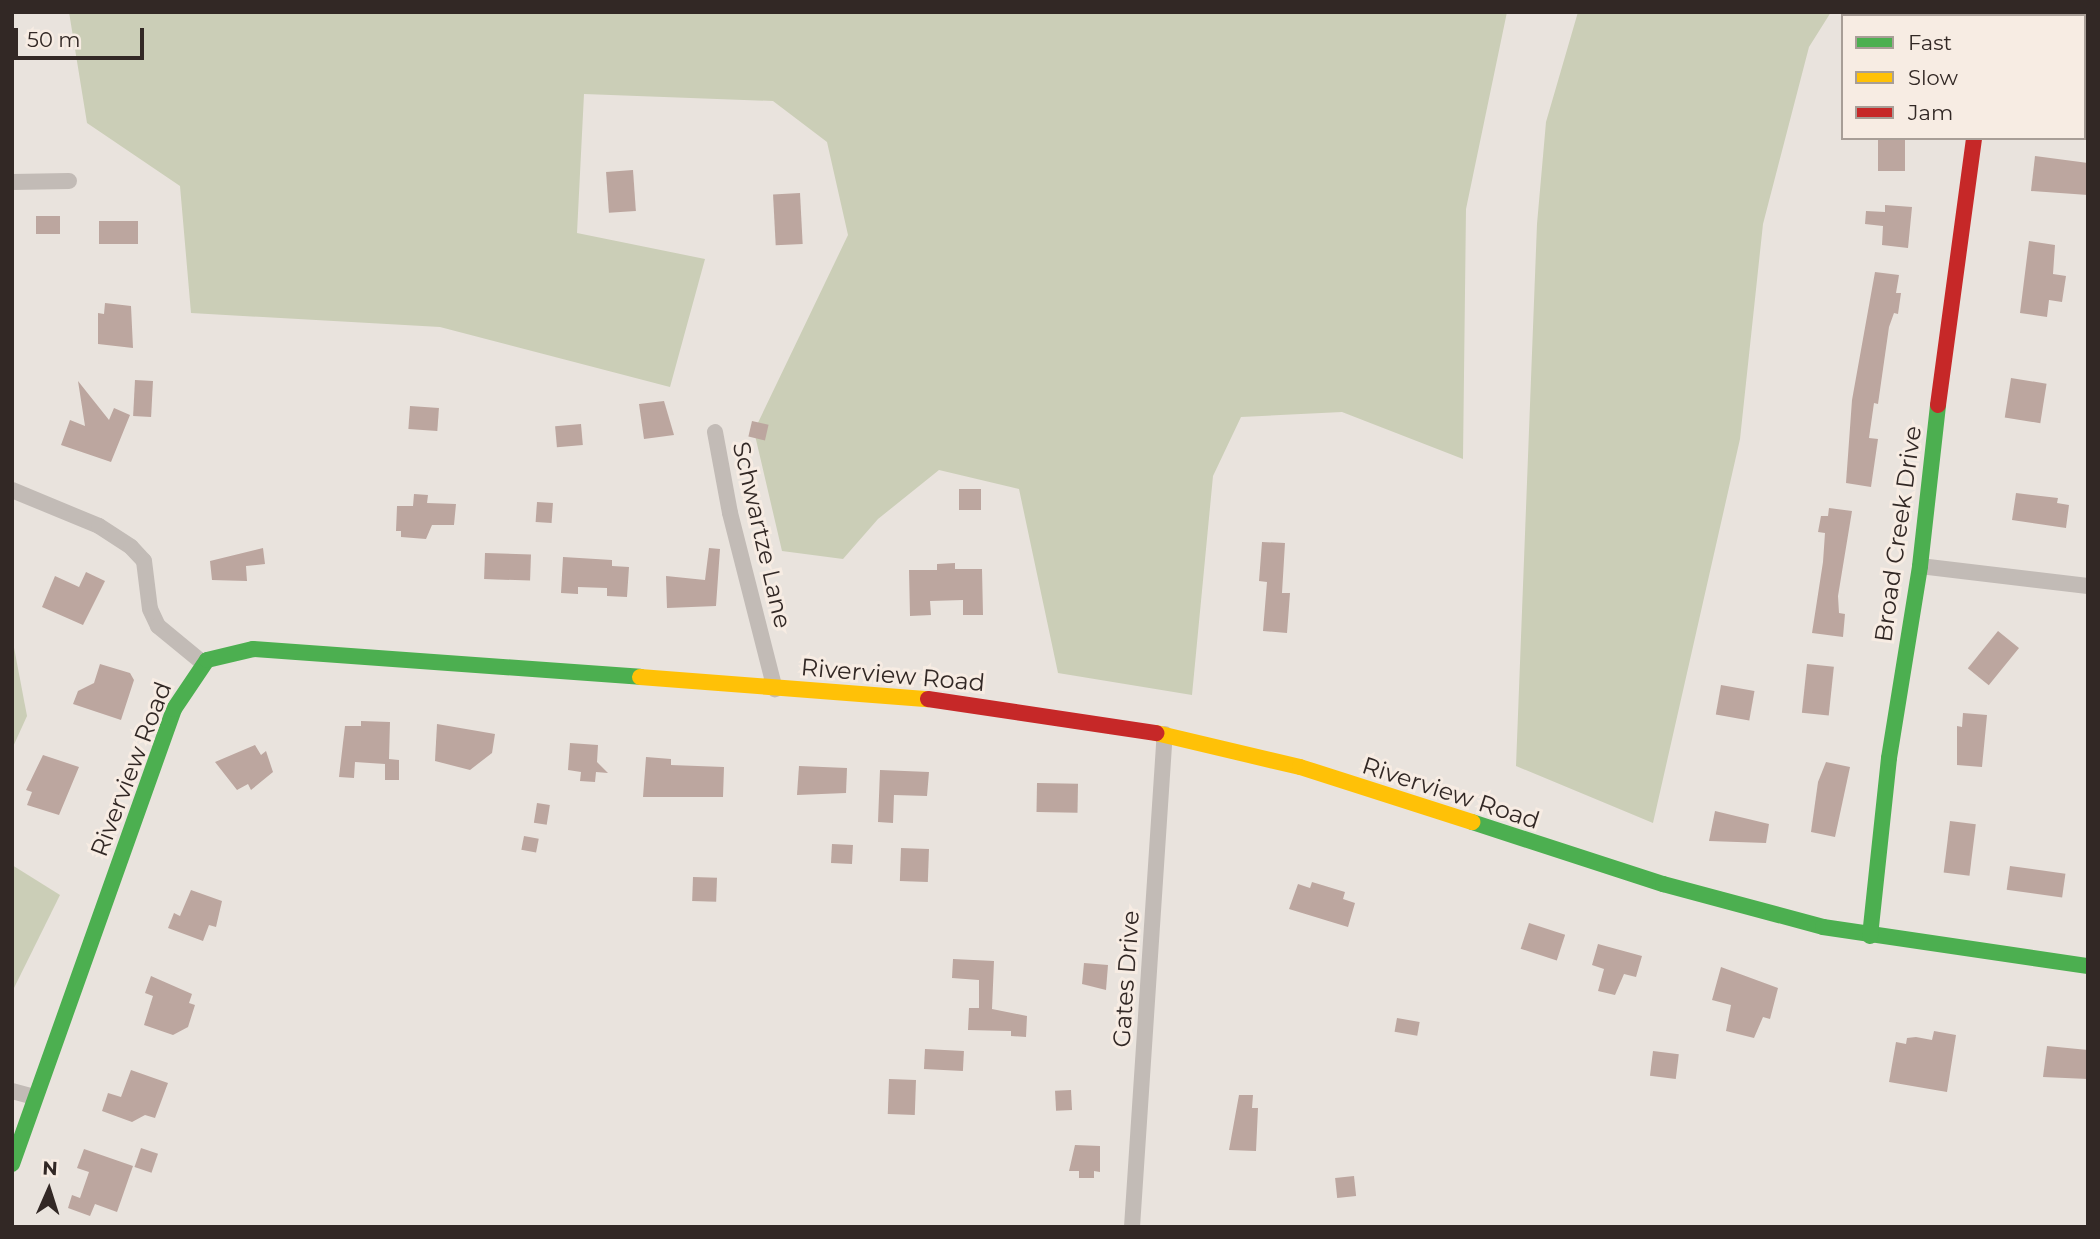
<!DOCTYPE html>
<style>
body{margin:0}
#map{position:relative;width:2100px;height:1239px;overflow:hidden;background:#e9e3dd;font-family:Montserrat,sans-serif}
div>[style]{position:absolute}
.green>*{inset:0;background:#cbceb7}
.building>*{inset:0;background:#bca69f;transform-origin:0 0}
.street>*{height:16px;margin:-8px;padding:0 8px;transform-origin:8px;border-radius:8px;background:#c2bbb6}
.fast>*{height:16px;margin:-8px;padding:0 8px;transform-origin:8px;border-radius:8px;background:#4caf50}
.slow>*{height:16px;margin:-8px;padding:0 8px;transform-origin:8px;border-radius:8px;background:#ffc107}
.jam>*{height:16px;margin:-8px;padding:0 8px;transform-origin:8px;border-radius:8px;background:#c62828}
span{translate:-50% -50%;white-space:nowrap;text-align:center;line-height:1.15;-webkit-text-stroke:6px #f7ece3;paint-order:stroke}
.street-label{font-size:24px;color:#322825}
.frame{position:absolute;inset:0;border:14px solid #322825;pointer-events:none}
.legend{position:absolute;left:1841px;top:14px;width:245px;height:126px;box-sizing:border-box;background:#f7ece3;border:2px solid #a89e97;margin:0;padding:9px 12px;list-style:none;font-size:21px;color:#322825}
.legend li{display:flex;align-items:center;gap:14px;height:35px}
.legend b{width:35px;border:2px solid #a89e97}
.north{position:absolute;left:14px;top:1155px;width:70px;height:70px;-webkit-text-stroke:5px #f7ece3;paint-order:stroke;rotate:3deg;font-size:19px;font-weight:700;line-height:28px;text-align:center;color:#322825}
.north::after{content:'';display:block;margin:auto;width:24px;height:32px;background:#322825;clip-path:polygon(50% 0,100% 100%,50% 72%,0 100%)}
.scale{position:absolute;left:14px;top:28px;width:130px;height:32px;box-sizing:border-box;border:4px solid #322825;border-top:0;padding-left:9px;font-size:21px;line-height:24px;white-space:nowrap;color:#322825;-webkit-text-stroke:5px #f7ece3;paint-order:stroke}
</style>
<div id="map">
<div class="green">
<i style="clip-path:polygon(69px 12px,1507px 12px,1466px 209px,1463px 459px,1342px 412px,1241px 417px,1213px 476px,1192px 695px,1058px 673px,1019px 489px,939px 470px,878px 519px,843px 559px,782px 551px,754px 431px,848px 235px,827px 142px,773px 101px,584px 94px,577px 233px,705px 259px,670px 387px,440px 327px,191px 313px,180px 186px,87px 123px)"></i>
<i style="clip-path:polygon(1578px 12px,1831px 12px,1809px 47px,1763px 224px,1740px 439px,1653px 823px,1516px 766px,1537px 224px,1546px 122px)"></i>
<i style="clip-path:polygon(12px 637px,27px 716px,12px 749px)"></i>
<i style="clip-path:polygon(12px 865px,60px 895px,12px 992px)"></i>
</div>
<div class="building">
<i style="left:1878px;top:138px;width:27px;height:33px"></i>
<i style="clip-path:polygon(2035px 156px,2088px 163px,2088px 195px,2031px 191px)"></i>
<i style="left:633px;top:170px;width:41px;height:27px;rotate:86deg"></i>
<i style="left:800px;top:193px;width:51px;height:27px;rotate:87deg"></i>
<i style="clip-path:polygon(1885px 205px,1912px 207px,1908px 248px,1882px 245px,1883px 226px,1865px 224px,1866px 211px,1885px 212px)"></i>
<i style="left:36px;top:216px;width:24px;height:18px"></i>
<i style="left:99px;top:221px;width:39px;height:23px"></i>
<i style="clip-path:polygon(2029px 241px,2055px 245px,2053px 274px,2066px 276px,2062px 302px,2049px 300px,2047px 317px,2020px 313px)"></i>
<i style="clip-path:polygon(1875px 272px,1899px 275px,1896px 293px,1901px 293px,1898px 314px,1894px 313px,1889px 327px,1878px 404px,1874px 403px,1869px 438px,1878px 439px,1871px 487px,1846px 483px,1852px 400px)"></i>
<i style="clip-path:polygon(105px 303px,131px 306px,133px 348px,98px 344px,98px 313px,104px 314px)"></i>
<i style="left:2011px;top:378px;width:36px;height:40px;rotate:9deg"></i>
<i style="left:135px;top:380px;width:18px;height:36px;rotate:3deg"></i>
<i style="clip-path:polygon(78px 381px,109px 420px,114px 408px,130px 415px,111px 462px,61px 445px,70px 420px,85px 426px)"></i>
<i style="clip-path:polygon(664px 401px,674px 435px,644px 439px,639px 404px)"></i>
<i style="left:410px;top:406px;width:29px;height:23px;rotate:4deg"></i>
<i style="left:752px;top:421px;width:17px;height:16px;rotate:13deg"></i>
<i style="left:581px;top:424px;width:21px;height:26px;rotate:85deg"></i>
<i style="left:959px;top:489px;width:22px;height:21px"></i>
<i style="clip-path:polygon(2016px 493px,2058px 498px,2057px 503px,2069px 505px,2066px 528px,2012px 520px)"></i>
<i style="clip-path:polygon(414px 494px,428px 495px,427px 503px,456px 504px,454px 525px,432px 525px,426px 539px,401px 537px,401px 531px,396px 531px,397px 506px,413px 506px)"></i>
<i style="left:537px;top:502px;width:16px;height:20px;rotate:4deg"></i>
<i style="clip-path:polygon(1829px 508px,1852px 511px,1838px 596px,1839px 613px,1845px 614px,1843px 637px,1812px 633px,1823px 562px,1825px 533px,1818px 532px,1821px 516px,1828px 516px)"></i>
<i style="clip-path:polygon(1262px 542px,1285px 543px,1282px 593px,1290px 593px,1287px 633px,1263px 631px,1267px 582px,1259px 581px)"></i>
<i style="clip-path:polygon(263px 548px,265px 564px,246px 566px,247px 581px,212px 580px,210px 561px)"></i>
<i style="clip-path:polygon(709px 548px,720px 549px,716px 606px,667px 608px,666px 576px,705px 580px)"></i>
<i style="left:485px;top:553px;width:46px;height:26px;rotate:2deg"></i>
<i style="clip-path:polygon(563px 557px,612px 560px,612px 566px,629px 567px,627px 597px,607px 596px,607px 588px,578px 587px,578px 594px,561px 593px)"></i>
<i style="clip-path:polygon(955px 563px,955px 569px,982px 569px,983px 615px,963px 615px,963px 600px,930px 601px,931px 615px,910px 616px,909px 570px,937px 570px,937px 564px)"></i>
<i style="clip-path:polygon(86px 572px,105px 581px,83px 625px,42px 607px,55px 576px,79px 587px)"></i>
<i style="left:1998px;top:631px;width:27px;height:48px;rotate:39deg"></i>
<i style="clip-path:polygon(100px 664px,130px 673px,134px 680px,121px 720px,73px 704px,78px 691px,94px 683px)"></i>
<i style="left:1807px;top:664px;width:27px;height:49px;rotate:6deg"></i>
<i style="left:1721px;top:685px;width:34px;height:30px;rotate:10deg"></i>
<i style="clip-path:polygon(1963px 713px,1987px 715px,1982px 767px,1957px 765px,1957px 726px,1962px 727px)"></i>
<i style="clip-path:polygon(361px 721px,390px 722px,389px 759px,399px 760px,399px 780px,385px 780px,385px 764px,355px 762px,354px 778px,339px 777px,345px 726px,361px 726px)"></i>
<i style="clip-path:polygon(437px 724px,495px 734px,492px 753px,470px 770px,435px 761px)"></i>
<i style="clip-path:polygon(570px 743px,598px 745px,597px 762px,608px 773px,596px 772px,595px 782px,580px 781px,581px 772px,568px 770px)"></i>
<i style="clip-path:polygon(255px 745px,261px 755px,266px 751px,273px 772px,251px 790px,248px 784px,237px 790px,215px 762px)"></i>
<i style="clip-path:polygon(43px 755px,79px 767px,59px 815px,27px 805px,32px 792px,26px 790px)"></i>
<i style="clip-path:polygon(646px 757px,671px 759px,671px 765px,724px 767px,723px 797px,643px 797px)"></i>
<i style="clip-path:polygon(1826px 762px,1850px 767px,1835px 837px,1811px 832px,1818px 782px)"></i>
<i style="clip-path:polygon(799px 766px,847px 768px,846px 793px,797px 795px)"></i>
<i style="clip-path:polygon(880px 770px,929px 772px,927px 796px,894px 795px,893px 823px,878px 822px)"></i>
<i style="left:1037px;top:783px;width:41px;height:29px;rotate:1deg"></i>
<i style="left:537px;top:803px;width:13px;height:20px;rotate:9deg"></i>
<i style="clip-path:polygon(1715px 811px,1769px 824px,1766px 843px,1709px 841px)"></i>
<i style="left:1950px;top:821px;width:26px;height:52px;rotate:7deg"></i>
<i style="left:524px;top:836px;width:15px;height:14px;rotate:11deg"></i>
<i style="left:832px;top:844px;width:21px;height:19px;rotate:3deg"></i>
<i style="left:901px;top:848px;width:28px;height:33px;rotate:2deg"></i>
<i style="left:2010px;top:866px;width:56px;height:24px;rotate:8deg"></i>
<i style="left:693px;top:877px;width:24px;height:24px;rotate:2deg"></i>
<i style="clip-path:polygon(1312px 882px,1345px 892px,1343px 899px,1355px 903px,1348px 927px,1289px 909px,1298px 884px,1310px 888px)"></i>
<i style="clip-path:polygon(191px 890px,222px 901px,216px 927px,209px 925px,203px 941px,168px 928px,174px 913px,180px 916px)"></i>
<i style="left:1529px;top:923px;width:38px;height:27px;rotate:18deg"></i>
<i style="clip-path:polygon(1598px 944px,1642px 956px,1636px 977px,1624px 974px,1615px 995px,1598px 991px,1604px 969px,1592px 965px)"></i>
<i style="clip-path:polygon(953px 959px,994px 961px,992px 1009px,1027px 1016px,1026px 1037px,1011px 1036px,1011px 1031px,968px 1030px,969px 1008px,979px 1008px,979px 980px,952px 978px)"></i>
<i style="clip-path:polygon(1084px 963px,1108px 965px,1106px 990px,1082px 984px)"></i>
<i style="clip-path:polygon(1721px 967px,1778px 988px,1770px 1019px,1763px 1017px,1754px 1038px,1726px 1031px,1731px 1005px,1712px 1000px)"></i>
<i style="clip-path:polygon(151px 976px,192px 994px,189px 1003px,195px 1005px,188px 1027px,173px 1035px,144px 1025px,153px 996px,145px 993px)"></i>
<i style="left:1397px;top:1018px;width:23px;height:14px;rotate:10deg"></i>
<i style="clip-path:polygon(1934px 1031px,1956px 1035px,1947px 1092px,1889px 1082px,1896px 1042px,1906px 1044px,1907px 1038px,1916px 1037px,1932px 1040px)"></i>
<i style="clip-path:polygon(2047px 1046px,2088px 1050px,2088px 1079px,2043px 1077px)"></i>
<i style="left:925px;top:1049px;width:39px;height:20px;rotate:3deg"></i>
<i style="left:1653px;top:1051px;width:26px;height:25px;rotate:7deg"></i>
<i style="clip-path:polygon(131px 1070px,168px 1083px,155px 1118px,145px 1115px,132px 1122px,102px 1111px,108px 1093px,121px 1097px)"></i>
<i style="left:889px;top:1079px;width:27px;height:35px;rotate:2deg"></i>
<i style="left:1071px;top:1090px;width:20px;height:16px;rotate:87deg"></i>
<i style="clip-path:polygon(1239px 1095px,1253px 1095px,1252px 1108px,1258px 1108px,1256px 1151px,1229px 1150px)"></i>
<i style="clip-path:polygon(1075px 1145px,1100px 1146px,1100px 1172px,1094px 1171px,1094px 1178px,1079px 1178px,1079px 1171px,1069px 1171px)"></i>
<i style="left:141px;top:1148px;width:18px;height:20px;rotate:19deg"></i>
<i style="clip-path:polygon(84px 1149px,133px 1166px,117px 1212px,95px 1204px,90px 1216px,68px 1208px,72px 1195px,80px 1198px,89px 1172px,77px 1168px)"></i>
<i style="left:1354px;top:1176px;width:20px;height:19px;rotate:84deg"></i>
</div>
<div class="street">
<i style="left:2084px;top:118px;width:4px"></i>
<i style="left:12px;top:182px;width:57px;rotate:-1deg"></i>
<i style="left:715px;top:432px;width:82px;rotate:79.5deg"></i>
<i style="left:730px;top:513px;width:182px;rotate:75.7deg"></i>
<i style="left:12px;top:490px;width:94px;rotate:22.5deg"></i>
<i style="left:99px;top:526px;width:38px;rotate:33deg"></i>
<i style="left:131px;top:547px;width:19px;rotate:47deg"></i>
<i style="left:144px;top:561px;width:48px;rotate:82.9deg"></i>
<i style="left:150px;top:609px;width:19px;rotate:65deg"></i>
<i style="left:158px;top:626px;width:58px;rotate:39.4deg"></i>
<i style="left:1920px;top:566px;width:169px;rotate:6.8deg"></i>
<i style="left:12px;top:1091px;width:24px;rotate:15deg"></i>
<i style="left:1132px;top:1227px;width:494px;rotate:-86.2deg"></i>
</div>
<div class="fast">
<i style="left:1472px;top:822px;width:201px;rotate:18deg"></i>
<i style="left:1663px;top:884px;width:166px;rotate:15deg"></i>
<i style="left:1823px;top:927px;width:268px;rotate:8.4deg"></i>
<i style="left:1870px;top:936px;width:179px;rotate:-83.9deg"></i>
<i style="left:1889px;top:758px;width:194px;rotate:-80.8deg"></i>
<i style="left:1920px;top:566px;width:162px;rotate:-83.6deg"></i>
<i style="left:12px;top:1164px;width:483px;rotate:-70.4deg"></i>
<i style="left:174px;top:709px;width:59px;rotate:-56deg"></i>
<i style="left:207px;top:660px;width:47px;rotate:-13.4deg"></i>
<i style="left:253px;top:649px;width:388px;rotate:4.1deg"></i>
</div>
<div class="slow">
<i style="left:640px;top:677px;width:289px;rotate:4.4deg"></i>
<i style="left:1156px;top:733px;width:148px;rotate:13.3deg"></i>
<i style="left:1300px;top:767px;width:181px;rotate:17.7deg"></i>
</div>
<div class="jam">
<i style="left:1938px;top:405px;width:269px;rotate:-82.3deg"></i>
<i style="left:928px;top:699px;width:231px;rotate:8.5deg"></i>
</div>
<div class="street-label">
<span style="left:1898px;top:534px;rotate:-82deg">Broad Creek Drive</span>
<span style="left:762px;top:535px;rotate:77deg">Schwartze Lane</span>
<span style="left:893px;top:675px;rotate:5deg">Riverview Road</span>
<span style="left:131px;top:769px;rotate:-69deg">Riverview Road</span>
<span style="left:1451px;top:793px;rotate:18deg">Riverview Road</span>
<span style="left:1126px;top:979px;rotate:-86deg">Gates Drive</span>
</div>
<div class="frame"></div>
<ul class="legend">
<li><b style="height:9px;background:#4caf50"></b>Fast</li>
<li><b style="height:9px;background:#ffc107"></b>Slow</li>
<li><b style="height:9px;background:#c62828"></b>Jam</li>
</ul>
<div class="north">N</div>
<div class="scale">50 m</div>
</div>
